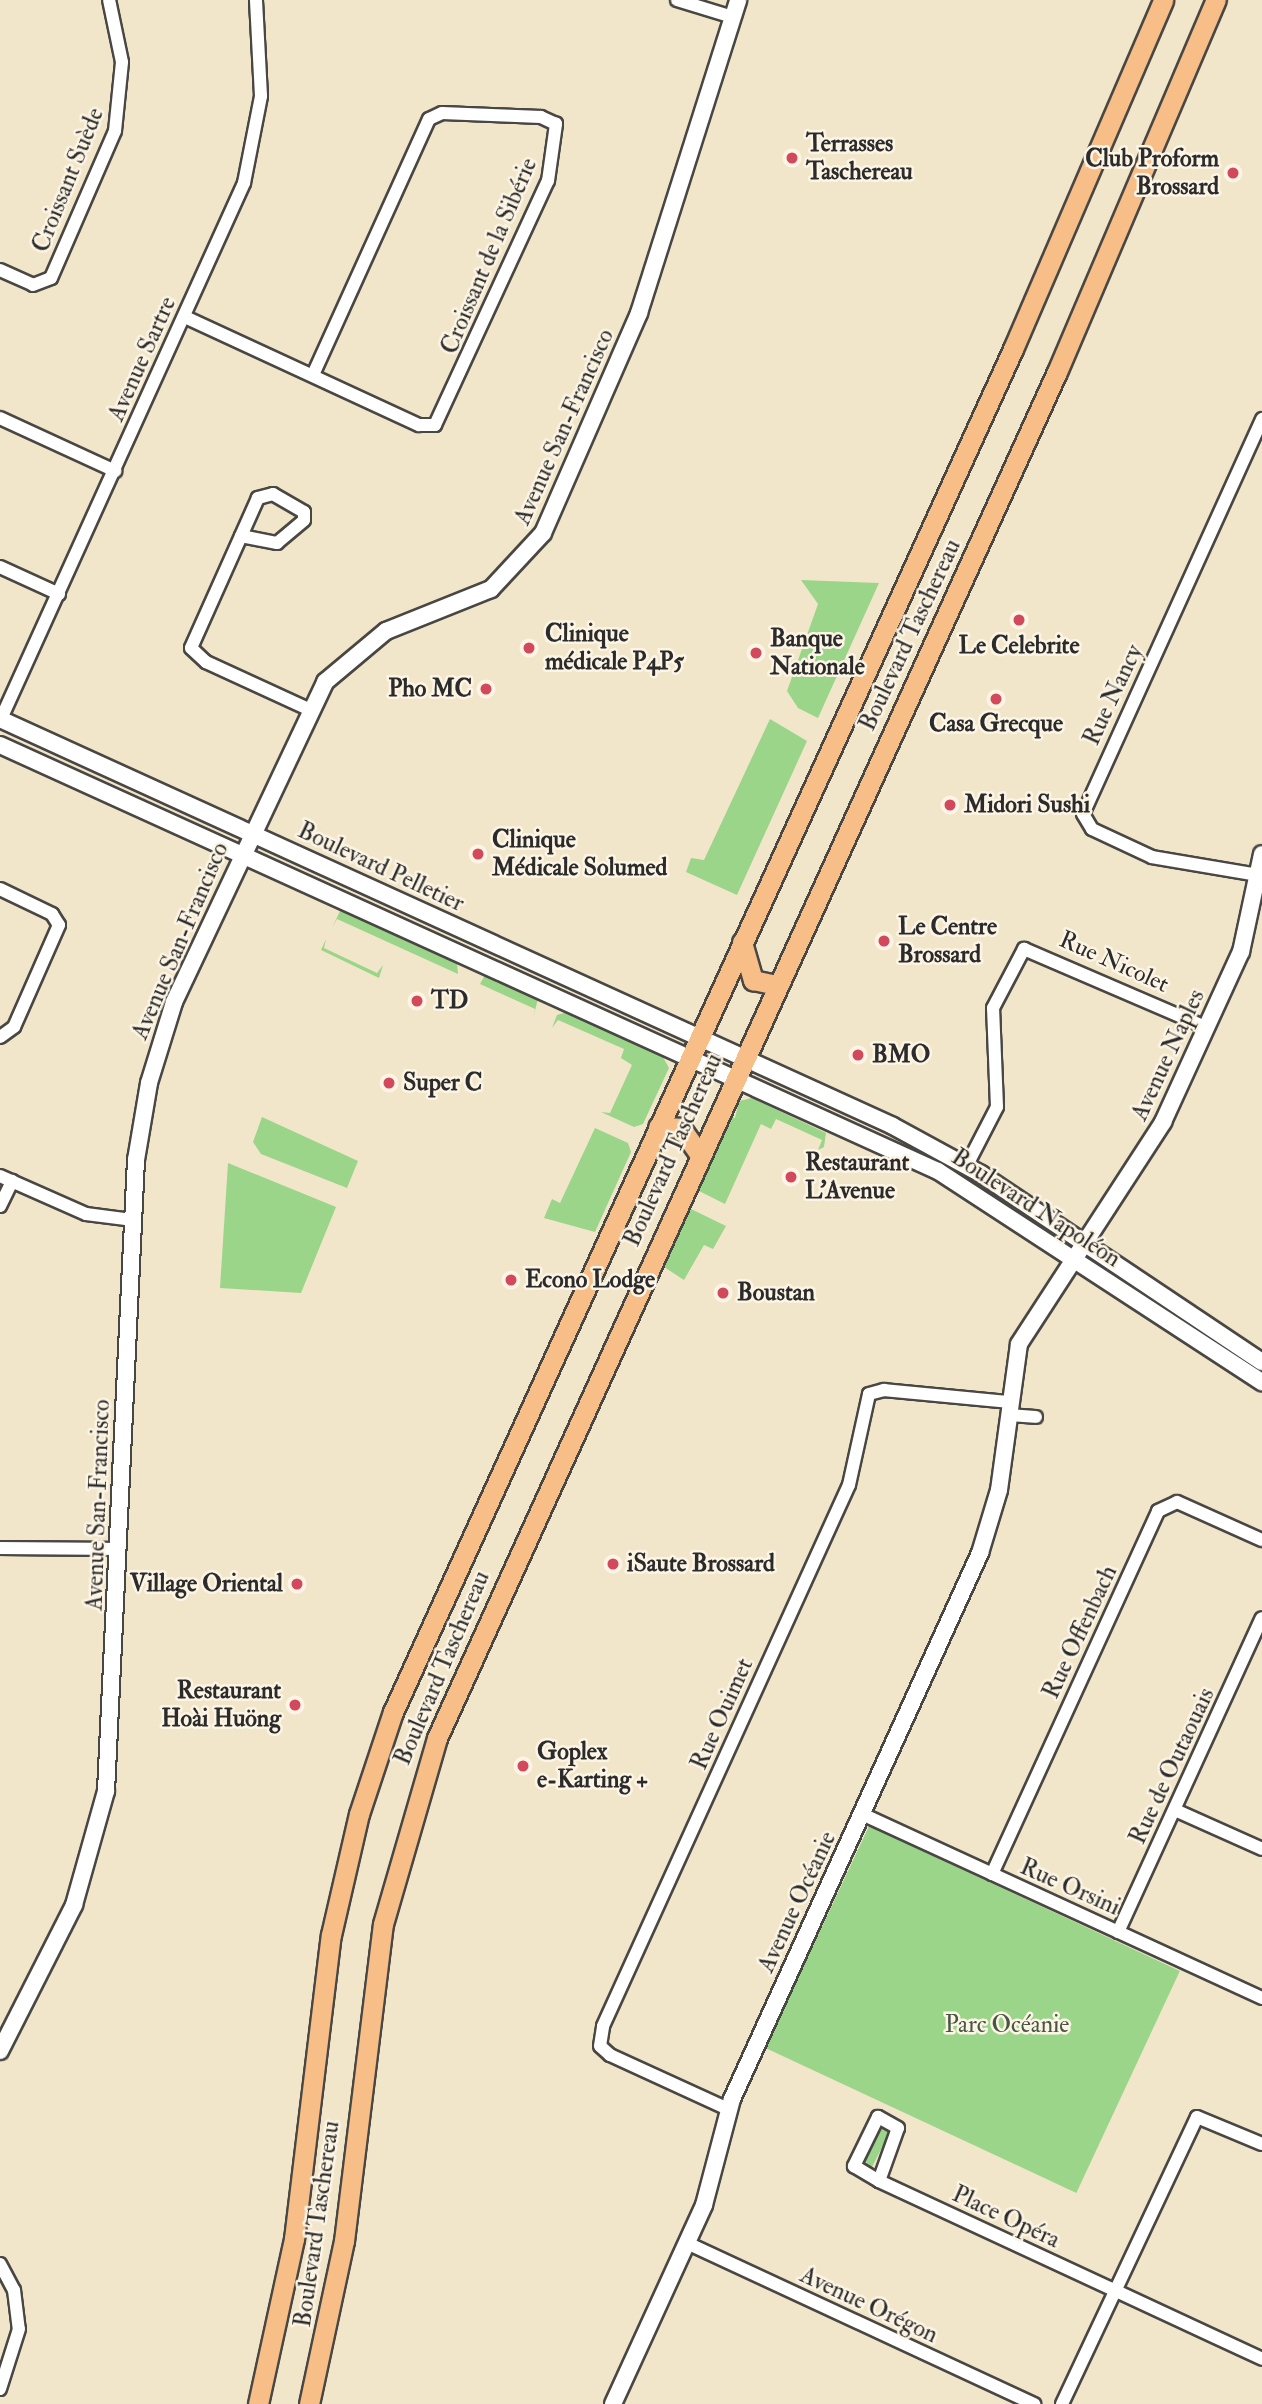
<!DOCTYPE html>
<meta charset="utf-8">
<style>
body{margin:0}
#map{position:relative;width:1262px;height:2404px;overflow:hidden;background:#f2e6ca;font-family:"IM FELL Double Pica",serif}
div>[style]{position:absolute}
.green>*{inset:0;background:#9bd589;transform-origin:0 0}
.roads{filter:drop-shadow(2px 0 #494743) drop-shadow(-2px 0 #494743) drop-shadow(0 2px #494743) drop-shadow(0 -2px #494743)}
.minor>*{height:12px;margin:-6px;padding:0 6px;transform-origin:6px;border-radius:6px;background:#fff}
.tertiary>*{height:16px;margin:-8px;padding:0 8px;transform-origin:8px;border-radius:8px;background:#fff}
.primary>*{height:19px;margin:-9.5px;padding:0 9.5px;transform-origin:9.5px;border-radius:9.5px;background:#f7be87}
.dots>*{width:19px;height:19px;translate:-50% -50%;box-sizing:border-box;border:4px solid #fcf5e5;border-radius:50%}
span{translate:-50% -50%;white-space:nowrap;text-align:center;line-height:1.15;-webkit-text-stroke:5px #fcf5e5;paint-order:stroke}
.poi-label{font-size:24px;color:#2b2b2b;font-weight:700}
.left{translate:0 -50%;text-align:left}
.right{translate:-100% -50%;text-align:right}
.street-label{font-size:24px;color:#2b2b2b}
.park-label{font-size:24px;color:#475642}
</style>
<div id="map">
<div class="green">
<i style="clip-path:polygon(801px 580px,879px 583px,818px 718px,798px 708px,787px 691px,818px 604px)"></i>
<i style="clip-path:polygon(770px 719px,807px 741px,737px 895px,686px 872px,691px 858px,704px 860px)"></i>
<i style="clip-path:polygon(341px 909px,457px 962px,458px 974px,337px 919px,332px 928px)"></i>
<i style="clip-path:polygon(326px 939px,324px 948px,377px 973px,383px 965px,379px 978px,321px 950px)"></i>
<i style="clip-path:polygon(485px 975px,538px 999px,533px 1018px,535px 1009px,480px 984px,475px 993px)"></i>
<i style="clip-path:polygon(567px 1012px,663px 1057px,669px 1068px,643px 1124px,634px 1127px,601px 1112px,610px 1113px,632px 1065px,621px 1058px,624px 1049px,558px 1020px,552px 1028px,557px 1015px)"></i>
<i style="clip-path:polygon(752px 1098px,826px 1133px,824px 1147px,818px 1150px,822px 1140px,776px 1119px,771px 1129px,761px 1124px,725px 1204px,695px 1189px,729px 1116px,735px 1118px,739px 1101px)"></i>
<i style="clip-path:polygon(262px 1117px,358px 1161px,347px 1188px,261px 1154px,253px 1142px)"></i>
<i style="clip-path:polygon(595px 1128px,628px 1143px,631px 1152px,595px 1232px,544px 1218px,552px 1199px,560px 1203px)"></i>
<i style="clip-path:polygon(228px 1163px,336px 1207px,301px 1293px,220px 1288px)"></i>
<i style="clip-path:polygon(687px 1207px,726px 1226px,713px 1249px,704px 1245px,684px 1280px,661px 1265px)"></i>
<i style="left:869px;top:1826px;width:343px;height:245px;rotate:25deg"></i>
<i style="clip-path:polygon(886px 2127px,890px 2132px,871px 2169px,865px 2161px,879px 2128px)"></i>
</div>
<div class="roads">
<div class="minor">
<i style="left:677px;top:0;width:59px;rotate:16.9deg"></i>
<i style="left:0;top:270px;width:36px;rotate:24deg"></i>
<i style="left:33px;top:285px;width:19px;rotate:-21deg"></i>
<i style="left:51px;top:278px;width:160px;rotate:-66.5deg"></i>
<i style="left:115px;top:131px;width:69px;rotate:-84.2deg"></i>
<i style="left:122px;top:62px;width:63px;rotate:-101.8deg"></i>
<i style="left:185px;top:317px;width:258px;rotate:24.8deg"></i>
<i style="left:419px;top:425px;width:16px"></i>
<i style="left:435px;top:425px;width:269px;rotate:-65.2deg"></i>
<i style="left:548px;top:181px;width:58px;rotate:-82deg"></i>
<i style="left:556px;top:124px;width:17px;rotate:-155deg"></i>
<i style="left:541px;top:117px;width:99px;rotate:-177.7deg"></i>
<i style="left:442px;top:113px;width:14px;rotate:155deg"></i>
<i style="left:429px;top:119px;width:281px;rotate:114.4deg"></i>
<i style="left:0;top:418px;width:127px;rotate:24.7deg"></i>
<i style="left:241px;top:536px;width:37px;rotate:11deg"></i>
<i style="left:277px;top:543px;width:35px;rotate:-40deg"></i>
<i style="left:304px;top:520px;width:8px;rotate:-90deg"></i>
<i style="left:304px;top:512px;width:36px;rotate:-150deg"></i>
<i style="left:273px;top:494px;width:16px;rotate:165deg"></i>
<i style="left:258px;top:498px;width:164px;rotate:114.1deg"></i>
<i style="left:191px;top:648px;width:21px;rotate:43deg"></i>
<i style="left:206px;top:662px;width:112px;rotate:24.7deg"></i>
<i style="left:0;top:567px;width:65px;rotate:24.6deg"></i>
<i style="left:0;top:721px;width:591px;rotate:-65.6deg"></i>
<i style="left:244px;top:183px;width:89px;rotate:-78.9deg"></i>
<i style="left:261px;top:96px;width:96px;rotate:-93deg"></i>
<i style="left:1258px;top:875px;width:108px;rotate:-170.4deg"></i>
<i style="left:1152px;top:857px;width:66px;rotate:-155deg"></i>
<i style="left:1092px;top:829px;width:17px;rotate:-121deg"></i>
<i style="left:1083px;top:814px;width:434px;rotate:-65.6deg"></i>
<i style="left:0;top:889px;width:58px;rotate:25.7deg"></i>
<i style="left:52px;top:914px;width:13px;rotate:58deg"></i>
<i style="left:59px;top:925px;width:111px;rotate:113.8deg"></i>
<i style="left:14px;top:1027px;width:17px;rotate:144deg"></i>
<i style="left:967px;top:1165px;width:65px;rotate:-62.7deg"></i>
<i style="left:997px;top:1107px;width:99px;rotate:-92.3deg"></i>
<i style="left:993px;top:1008px;width:67px;rotate:-62.3deg"></i>
<i style="left:1024px;top:949px;width:199px;rotate:23.3deg"></i>
<i style="left:0;top:1176px;width:94px;rotate:23.8deg"></i>
<i style="left:86px;top:1214px;width:46px;rotate:7.4deg"></i>
<i style="left:0;top:1206px;width:28px;rotate:-64deg"></i>
<i style="left:1008px;top:1415px;width:28px;rotate:4deg"></i>
<i style="left:0;top:1548px;width:118px;rotate:0.5deg"></i>
<i style="left:1175px;top:1810px;width:95px;rotate:24.1deg"></i>
<i style="left:862px;top:1814px;width:440px;rotate:24.7deg"></i>
<i style="left:992px;top:1874px;width:399px;rotate:-65.4deg"></i>
<i style="left:1158px;top:1511px;width:21px;rotate:-25deg"></i>
<i style="left:1177px;top:1502px;width:93px;rotate:24.1deg"></i>
<i style="left:1118px;top:1932px;width:345px;rotate:-65.4deg"></i>
<i style="left:728px;top:2109px;width:130px;rotate:-155.4deg"></i>
<i style="left:610px;top:2055px;width:13px;rotate:-138deg"></i>
<i style="left:600px;top:2046px;width:20px;rotate:-81deg"></i>
<i style="left:603px;top:2026px;width:594px;rotate:-65.55deg"></i>
<i style="left:849px;top:1485px;width:93px;rotate:-77.6deg"></i>
<i style="left:869px;top:1394px;width:16px;rotate:-15deg"></i>
<i style="left:884px;top:1390px;width:126px;rotate:5.5deg"></i>
<i style="left:879px;top:2181px;width:56px;rotate:-70.3deg"></i>
<i style="left:898px;top:2128px;width:23px;rotate:-151deg"></i>
<i style="left:878px;top:2117px;width:55px;rotate:116.1deg"></i>
<i style="left:854px;top:2166px;width:29px;rotate:31deg"></i>
<i style="left:879px;top:2181px;width:422px;rotate:24.9deg"></i>
<i style="left:687px;top:2243px;width:383px;rotate:24.9deg"></i>
<i style="left:0;top:2264px;width:30px;rotate:62deg"></i>
<i style="left:14px;top:2290px;width:39px;rotate:83deg"></i>
<i style="left:19px;top:2329px;width:63px;rotate:107.6deg"></i>
<i style="left:1062px;top:2404px;width:317px;rotate:-64.8deg"></i>
<i style="left:1197px;top:2117px;width:70px;rotate:22.6deg"></i>
</div>
<div class="tertiary">
<i style="left:0;top:719px;width:981px;rotate:24.5deg"></i>
<i style="left:893px;top:1126px;width:100px;rotate:28.6deg"></i>
<i style="left:981px;top:1174px;width:338px;rotate:33.8deg"></i>
<i style="left:0;top:745px;width:1030px;rotate:24.43deg"></i>
<i style="left:938px;top:1171px;width:387px;rotate:33.1deg"></i>
<i style="left:0;top:2051px;width:164px;rotate:-63.1deg"></i>
<i style="left:74px;top:1905px;width:118px;rotate:-74.3deg"></i>
<i style="left:106px;top:1791px;width:632px;rotate:-87.28deg"></i>
<i style="left:136px;top:1160px;width:78px;rotate:-80.4deg"></i>
<i style="left:149px;top:1083px;width:85px;rotate:-72.8deg"></i>
<i style="left:174px;top:1002px;width:354px;rotate:-64.7deg"></i>
<i style="left:325px;top:682px;width:80px;rotate:-39.9deg"></i>
<i style="left:386px;top:631px;width:113px;rotate:-21.8deg"></i>
<i style="left:491px;top:589px;width:76px;rotate:-47.1deg"></i>
<i style="left:543px;top:533px;width:240px;rotate:-66.4deg"></i>
<i style="left:639px;top:313px;width:328px;rotate:-72.4deg"></i>
<i style="left:613px;top:2404px;width:219px;rotate:-65.4deg"></i>
<i style="left:704px;top:2205px;width:110px;rotate:-75.2deg"></i>
<i style="left:732px;top:2099px;width:600px;rotate:-65.57deg"></i>
<i style="left:980px;top:1553px;width:66px;rotate:-73.2deg"></i>
<i style="left:999px;top:1490px;width:147px;rotate:-82.2deg"></i>
<i style="left:1019px;top:1344px;width:265px;rotate:-57deg"></i>
<i style="left:1163px;top:1122px;width:187px;rotate:-65.4deg"></i>
<i style="left:1241px;top:952px;width:100px;rotate:-77.9deg"></i>
</div>
<div class="primary">
<i style="left:742px;top:942px;width:40px;rotate:74deg"></i>
<i style="left:753px;top:980px;width:24px;rotate:12deg"></i>
<i style="left:658px;top:1127px;width:23px;rotate:2deg"></i>
<i style="left:681px;top:1128px;width:32px;rotate:55deg"></i>
<i style="left:258px;top:2404px;width:169px;rotate:-77.7deg"></i>
<i style="left:294px;top:2239px;width:306px;rotate:-83.1deg"></i>
<i style="left:331px;top:1935px;width:124px;rotate:-77deg"></i>
<i style="left:359px;top:1814px;width:108px;rotate:-71.6deg"></i>
<i style="left:393px;top:1712px;width:1497px;rotate:-65.54deg"></i>
<i style="left:1013px;top:349px;width:380px;rotate:-66.7deg"></i>
<i style="left:309px;top:2404px;width:167px;rotate:-77.9deg"></i>
<i style="left:344px;top:2241px;width:319px;rotate:-83deg"></i>
<i style="left:383px;top:1924px;width:194px;rotate:-73.8deg"></i>
<i style="left:437px;top:1738px;width:1500px;rotate:-65.59deg"></i>
<i style="left:1057px;top:372px;width:405px;rotate:-66.9deg"></i>
</div>
</div>
<div class="dots">
<i style="left:792px;top:158px;background:#d1495b"></i>
<i style="left:1233px;top:173px;background:#d1495b"></i>
<i style="left:1019px;top:620px;background:#d1495b"></i>
<i style="left:529px;top:648px;background:#d1495b"></i>
<i style="left:756px;top:653px;background:#d1495b"></i>
<i style="left:486px;top:689px;background:#d1495b"></i>
<i style="left:996px;top:699px;background:#d1495b"></i>
<i style="left:950px;top:805px;background:#d1495b"></i>
<i style="left:478px;top:854px;background:#d1495b"></i>
<i style="left:884px;top:941px;background:#d1495b"></i>
<i style="left:417px;top:1001px;background:#d1495b"></i>
<i style="left:858px;top:1055px;background:#d1495b"></i>
<i style="left:389px;top:1083px;background:#d1495b"></i>
<i style="left:791px;top:1177px;background:#d1495b"></i>
<i style="left:511px;top:1280px;background:#d1495b"></i>
<i style="left:723px;top:1293px;background:#d1495b"></i>
<i style="left:613px;top:1564px;background:#d1495b"></i>
<i style="left:297px;top:1584px;background:#d1495b"></i>
<i style="left:295px;top:1705px;background:#d1495b"></i>
<i style="left:523px;top:1766px;background:#d1495b"></i>
</div>
<div class="poi-label">
<span class="left" style="left:806px;top:158px">Terrasses<br>Taschereau</span>
<span class="right" style="left:1219px;top:173px">Club Proform<br>Brossard</span>
<span class="left" style="left:545px;top:648px">Clinique<br>médicale P4P5</span>
<span class="left" style="left:770px;top:653px">Banque<br>Nationale</span>
<span style="left:1019px;top:646px">Le Celebrite</span>
<span class="right" style="left:472px;top:689px">Pho MC</span>
<span style="left:996px;top:724px">Casa Grecque</span>
<span class="left" style="left:964px;top:805px">Midori Sushi</span>
<span class="left" style="left:492px;top:854px">Clinique<br>Médicale Solumed</span>
<span class="left" style="left:898px;top:941px">Le Centre<br>Brossard</span>
<span class="left" style="left:431px;top:1001px">TD</span>
<span class="left" style="left:872px;top:1055px">BMO</span>
<span class="left" style="left:403px;top:1083px">Super C</span>
<span class="left" style="left:805px;top:1177px">Restaurant<br>L'Avenue</span>
<span class="left" style="left:525px;top:1280px">Econo Lodge</span>
<span class="left" style="left:737px;top:1293px">Boustan</span>
<span class="left" style="left:627px;top:1564px">iSaute Brossard</span>
<span class="right" style="left:283px;top:1584px">Village Oriental</span>
<span class="right" style="left:281px;top:1705px">Restaurant<br>Hoài Huöng</span>
<span class="left" style="left:537px;top:1766px">Goplex<br>e-Karting +</span>
</div>
<div class="street-label">
<span style="left:68px;top:180px;rotate:-68deg">Croissant Suède</span>
<span style="left:489px;top:256px;rotate:-67deg">Croissant de la Sibérie</span>
<span style="left:142px;top:359px;rotate:-66deg">Avenue Sartre</span>
<span style="left:564px;top:427px;rotate:-66deg">Avenue San-Francisco</span>
<span style="left:910px;top:635px;rotate:-65deg">Boulevard Taschereau</span>
<span style="left:1113px;top:695px;rotate:-65deg">Rue Nancy</span>
<span style="left:381px;top:867px;rotate:25deg">Boulevard Pelletier</span>
<span style="left:180px;top:941px;rotate:-67deg">Avenue San-Francisco</span>
<span style="left:1114px;top:962px;rotate:24deg">Rue Nicolet</span>
<span style="left:1168px;top:1055px;rotate:-65deg">Avenue Naples</span>
<span style="left:673px;top:1150px;rotate:-66deg">Boulevard Taschereau</span>
<span style="left:1036px;top:1208px;rotate:33deg">Boulevard Napoléon</span>
<span style="left:98px;top:1505px;rotate:-88deg">Avenue San-Francisco</span>
<span style="left:1080px;top:1632px;rotate:-65deg">Rue Offenbach</span>
<span style="left:442px;top:1668px;rotate:-67deg">Boulevard Taschereau</span>
<span style="left:722px;top:1714px;rotate:-66deg">Rue Ouimet</span>
<span style="left:1172px;top:1766px;rotate:-65deg">Rue de Outaouais</span>
<span style="left:1070px;top:1887px;rotate:24deg">Rue Orsini</span>
<span style="left:797px;top:1902px;rotate:-65deg">Avenue Océanie</span>
<span style="left:1006px;top:2217px;rotate:25deg">Place Opéra</span>
<span style="left:317px;top:2224px;rotate:-82deg">Boulevard Taschereau</span>
<span style="left:869px;top:2305px;rotate:25deg">Avenue Orégon</span>
</div>
<div class="park-label">
<span style="left:1007px;top:2025px">Parc Océanie</span>
</div>
</div>
